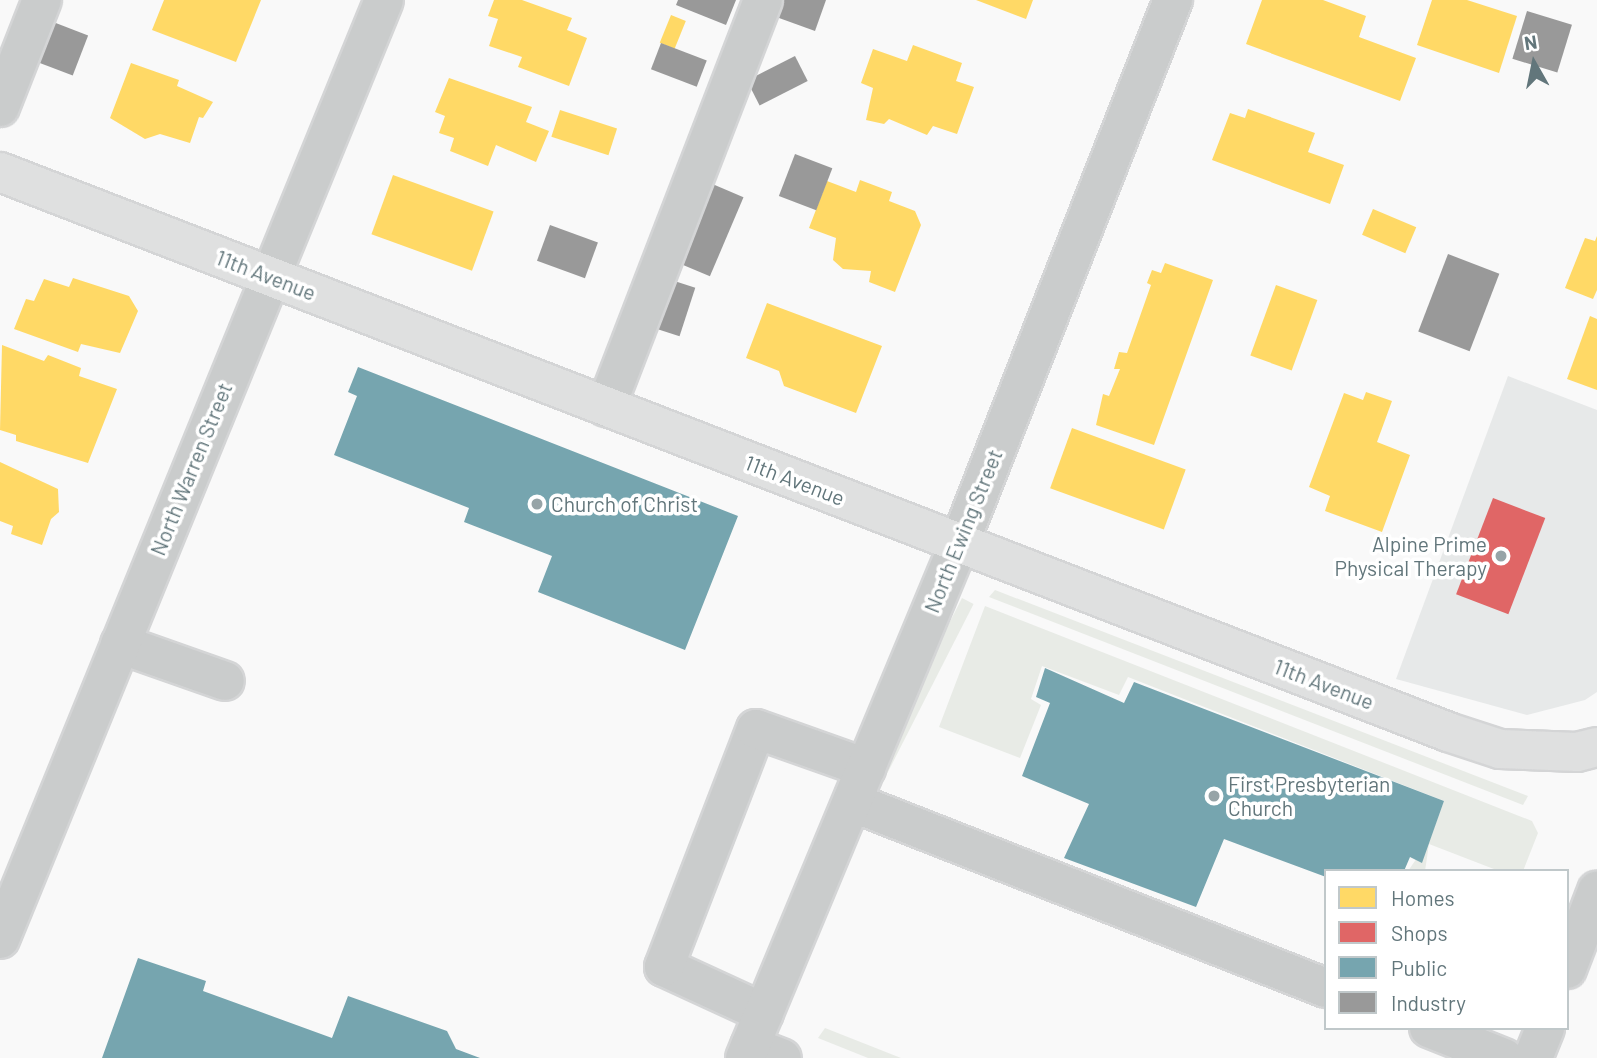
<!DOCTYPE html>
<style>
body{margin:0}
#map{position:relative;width:1597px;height:1058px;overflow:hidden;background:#f9f9f9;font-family:Barlow,sans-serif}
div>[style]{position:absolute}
.built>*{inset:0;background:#e7e9e9}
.green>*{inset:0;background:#e8ebe6;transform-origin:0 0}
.homes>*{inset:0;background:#ffd966;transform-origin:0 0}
.shops>*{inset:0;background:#e06666;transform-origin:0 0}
.public>*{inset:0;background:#76a5af}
.industry>*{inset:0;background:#999;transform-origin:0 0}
.roads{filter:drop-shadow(2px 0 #d4d5d6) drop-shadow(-2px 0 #d4d5d6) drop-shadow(0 2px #d4d5d6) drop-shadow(0 -2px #d4d5d6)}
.minor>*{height:38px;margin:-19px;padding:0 19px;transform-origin:19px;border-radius:19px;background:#cacccc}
.major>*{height:38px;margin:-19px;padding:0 19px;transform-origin:19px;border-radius:19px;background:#dfe0e0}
.dots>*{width:19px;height:19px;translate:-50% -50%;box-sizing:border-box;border:4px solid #fff;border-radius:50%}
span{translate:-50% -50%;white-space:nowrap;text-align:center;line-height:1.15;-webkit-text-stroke:7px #fff;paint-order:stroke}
.street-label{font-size:21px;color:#62767b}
.poi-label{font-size:21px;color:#62767b}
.left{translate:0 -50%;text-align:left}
.right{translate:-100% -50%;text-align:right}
.legend{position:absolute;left:1324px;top:869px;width:245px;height:161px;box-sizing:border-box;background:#fff;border:2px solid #c0c8ca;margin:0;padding:9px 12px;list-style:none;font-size:21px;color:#62767b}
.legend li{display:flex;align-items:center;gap:14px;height:35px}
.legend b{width:35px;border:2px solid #c0c8ca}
.north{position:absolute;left:1499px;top:28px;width:70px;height:70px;-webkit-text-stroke:5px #fff;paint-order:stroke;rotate:351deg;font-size:19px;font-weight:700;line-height:28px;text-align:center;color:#62767b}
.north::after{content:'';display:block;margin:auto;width:24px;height:32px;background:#62767b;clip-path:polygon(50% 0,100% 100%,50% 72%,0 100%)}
</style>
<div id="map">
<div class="built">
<i style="clip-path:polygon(1508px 376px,1597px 410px,1597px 692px,1585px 700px,1527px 715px,1396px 679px)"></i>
</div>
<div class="green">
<i style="clip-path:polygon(995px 590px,1528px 796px,1523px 805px,989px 597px)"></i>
<i style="left:962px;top:598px;width:13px;height:460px;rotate:27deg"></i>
<i style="clip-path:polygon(985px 606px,1532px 821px,1538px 833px,1523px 871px,1499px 871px,1429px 844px,1425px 871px,1408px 871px,1430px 839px,1444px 801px,1128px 677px,1119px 695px,1042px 666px,1031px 699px,1041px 705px,1020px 758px,939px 727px)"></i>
<i style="clip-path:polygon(825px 1028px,901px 1058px,868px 1058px,818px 1038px)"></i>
</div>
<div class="homes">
<i style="clip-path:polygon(164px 0,261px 0,236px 62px,152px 30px)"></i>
<i style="clip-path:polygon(494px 0,522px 0,572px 18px,567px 30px,587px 38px,569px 86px,518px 67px,522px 57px,489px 46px,498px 19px,488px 16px)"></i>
<i style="clip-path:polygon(976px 0,1033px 0,1026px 19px)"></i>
<i style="clip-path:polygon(1262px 0,1323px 0,1366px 16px,1359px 37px,1416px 58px,1400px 101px,1246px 44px)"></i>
<i style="clip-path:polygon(1432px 0,1467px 0,1517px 16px,1499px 73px,1417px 45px)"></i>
<i style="left:671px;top:15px;width:16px;height:30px;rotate:22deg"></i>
<i style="clip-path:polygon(913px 45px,962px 63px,956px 81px,974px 87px,957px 134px,933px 126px,927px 135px,889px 119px,884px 124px,866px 120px,873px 88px,861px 83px,873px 49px,907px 61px)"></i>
<i style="clip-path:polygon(131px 63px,179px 80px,177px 86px,213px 102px,203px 118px,199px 117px,190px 143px,160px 134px,145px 139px,110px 118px)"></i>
<i style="clip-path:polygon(449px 78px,532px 107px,526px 122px,549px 131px,536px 162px,496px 145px,488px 166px,450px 151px,454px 138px,439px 133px,445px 116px,435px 112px)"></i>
<i style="clip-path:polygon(1248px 109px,1315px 133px,1308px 152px,1344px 165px,1330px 204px,1212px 160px,1230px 113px,1245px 118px)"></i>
<i style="left:560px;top:110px;width:60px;height:28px;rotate:18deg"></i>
<i style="left:393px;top:175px;width:107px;height:63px;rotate:20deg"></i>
<i style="clip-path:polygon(860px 180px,892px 192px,889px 201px,915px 211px,921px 225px,895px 292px,869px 282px,871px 271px,843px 269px,833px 260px,836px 238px,809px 228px,827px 181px,856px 192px)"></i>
<i style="left:1373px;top:209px;width:47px;height:28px;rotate:23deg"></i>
<i style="clip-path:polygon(1597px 236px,1597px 290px,1593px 299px,1565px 288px,1585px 238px,1595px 241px)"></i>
<i style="clip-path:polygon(1165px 263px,1213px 280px,1154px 445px,1096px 425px,1103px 394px,1109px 396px,1120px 369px,1114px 369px,1119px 352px,1127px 353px,1151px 285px,1147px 283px,1152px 270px,1161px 273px)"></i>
<i style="clip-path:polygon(73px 278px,129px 296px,138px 311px,120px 353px,81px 344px,78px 352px,14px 329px,26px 299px,34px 301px,44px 279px,69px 287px)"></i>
<i style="left:1276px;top:285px;width:44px;height:75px;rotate:20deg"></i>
<i style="clip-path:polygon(767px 303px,882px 346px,856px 413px,784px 386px,779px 371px,746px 358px)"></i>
<i style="clip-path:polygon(1590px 316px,1597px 319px,1597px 390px,1567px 379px)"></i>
<i style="clip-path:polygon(2px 345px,44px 361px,48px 355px,81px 368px,79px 376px,117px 389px,88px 463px,16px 441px,16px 435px,0 430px)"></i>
<i style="clip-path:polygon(1366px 392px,1392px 401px,1377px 442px,1410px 455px,1382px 532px,1325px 511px,1330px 496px,1309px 487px,1344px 393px,1363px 400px)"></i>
<i style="left:1072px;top:428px;width:121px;height:64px;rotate:20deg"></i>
<i style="clip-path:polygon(0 462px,58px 489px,59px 512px,51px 519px,42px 545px,11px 534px,13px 526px,0 521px)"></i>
</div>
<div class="shops">
<i style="left:1493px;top:498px;width:56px;height:103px;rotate:21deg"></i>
</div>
<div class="public">
<i style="clip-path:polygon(358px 367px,738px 516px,685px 650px,538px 592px,552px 556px,464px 522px,469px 508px,334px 455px,357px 396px,348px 392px)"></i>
<i style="clip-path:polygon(1045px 668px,1124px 703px,1134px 682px,1444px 801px,1422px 863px,1410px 857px,1404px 871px,1326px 871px,1326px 877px,1224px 839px,1196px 907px,1064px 858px,1089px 804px,1022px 776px,1050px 703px,1036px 697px)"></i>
<i style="clip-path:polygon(138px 958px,206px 981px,203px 991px,332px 1038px,348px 996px,447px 1031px,456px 1049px,480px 1058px,102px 1058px)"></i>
</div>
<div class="industry">
<i style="clip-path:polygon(678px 0,736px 0,726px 25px,676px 5px)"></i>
<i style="clip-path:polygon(773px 0,826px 0,815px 31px,768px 14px)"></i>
<i style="left:1527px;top:11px;width:47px;height:50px;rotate:17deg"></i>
<i style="left:48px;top:20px;width:43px;height:43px;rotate:21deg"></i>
<i style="left:661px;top:43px;width:49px;height:28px;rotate:21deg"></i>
<i style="left:795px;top:56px;width:28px;height:54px;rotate:63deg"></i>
<i style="left:795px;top:154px;width:40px;height:45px;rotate:21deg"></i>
<i style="left:703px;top:180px;width:44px;height:86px;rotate:23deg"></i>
<i style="left:550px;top:225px;width:51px;height:38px;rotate:20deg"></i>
<i style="left:1448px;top:254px;width:55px;height:83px;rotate:21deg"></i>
<i style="left:662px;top:277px;width:35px;height:51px;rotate:18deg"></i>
</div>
<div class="roads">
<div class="minor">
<i style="left:0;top:107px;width:115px;rotate:-68.6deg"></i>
<i style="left:606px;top:407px;width:436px;rotate:-68.9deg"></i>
<i style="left:120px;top:644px;width:111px;rotate:19.4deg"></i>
<i style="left:852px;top:802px;width:509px;rotate:21.43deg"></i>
<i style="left:0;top:939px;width:1014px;rotate:-67.76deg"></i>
<i style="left:1567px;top:969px;width:84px;rotate:-69deg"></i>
<i style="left:764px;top:1013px;width:110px;rotate:-155.3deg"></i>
<i style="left:664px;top:967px;width:255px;rotate:-68.9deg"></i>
<i style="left:756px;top:729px;width:117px;rotate:19.5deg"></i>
<i style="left:1429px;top:1028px;width:81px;rotate:21.8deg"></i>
<i style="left:750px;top:1046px;width:34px;rotate:21deg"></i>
<i style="left:745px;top:1058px;width:557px;rotate:-67.4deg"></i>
<i style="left:959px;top:544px;width:585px;rotate:-68.53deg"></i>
<i style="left:1533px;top:1058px;width:32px;rotate:-68deg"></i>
</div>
<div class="major">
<i style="left:0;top:172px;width:1553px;rotate:21.14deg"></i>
<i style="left:1448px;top:732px;width:55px;rotate:18.1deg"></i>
<i style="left:1500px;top:749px;width:77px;rotate:2.2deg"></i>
<i style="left:1577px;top:752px;width:21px;rotate:-14deg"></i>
</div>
</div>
<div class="dots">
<i style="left:537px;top:504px;background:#97a4a7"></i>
<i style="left:1501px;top:556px;background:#97a4a7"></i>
<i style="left:1214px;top:796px;background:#97a4a7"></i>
</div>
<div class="street-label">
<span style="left:266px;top:275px;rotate:21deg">11th Avenue</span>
<span style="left:191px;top:469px;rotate:-68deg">North Warren Street</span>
<span style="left:795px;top:480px;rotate:21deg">11th Avenue</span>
<span style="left:963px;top:531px;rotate:-68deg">North Ewing Street</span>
<span style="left:1324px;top:684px;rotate:21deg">11th Avenue</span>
</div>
<div class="poi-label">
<span class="left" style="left:551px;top:504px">Church of Christ</span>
<span class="right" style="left:1487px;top:556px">Alpine Prime<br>Physical Therapy</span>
<span class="left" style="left:1228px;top:796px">First Presbyterian<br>Church</span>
</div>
<ul class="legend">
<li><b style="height:19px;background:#ffd966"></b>Homes</li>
<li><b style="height:19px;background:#e06666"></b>Shops</li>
<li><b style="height:19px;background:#76a5af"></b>Public</li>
<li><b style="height:19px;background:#999"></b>Industry</li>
</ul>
<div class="north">N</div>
</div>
